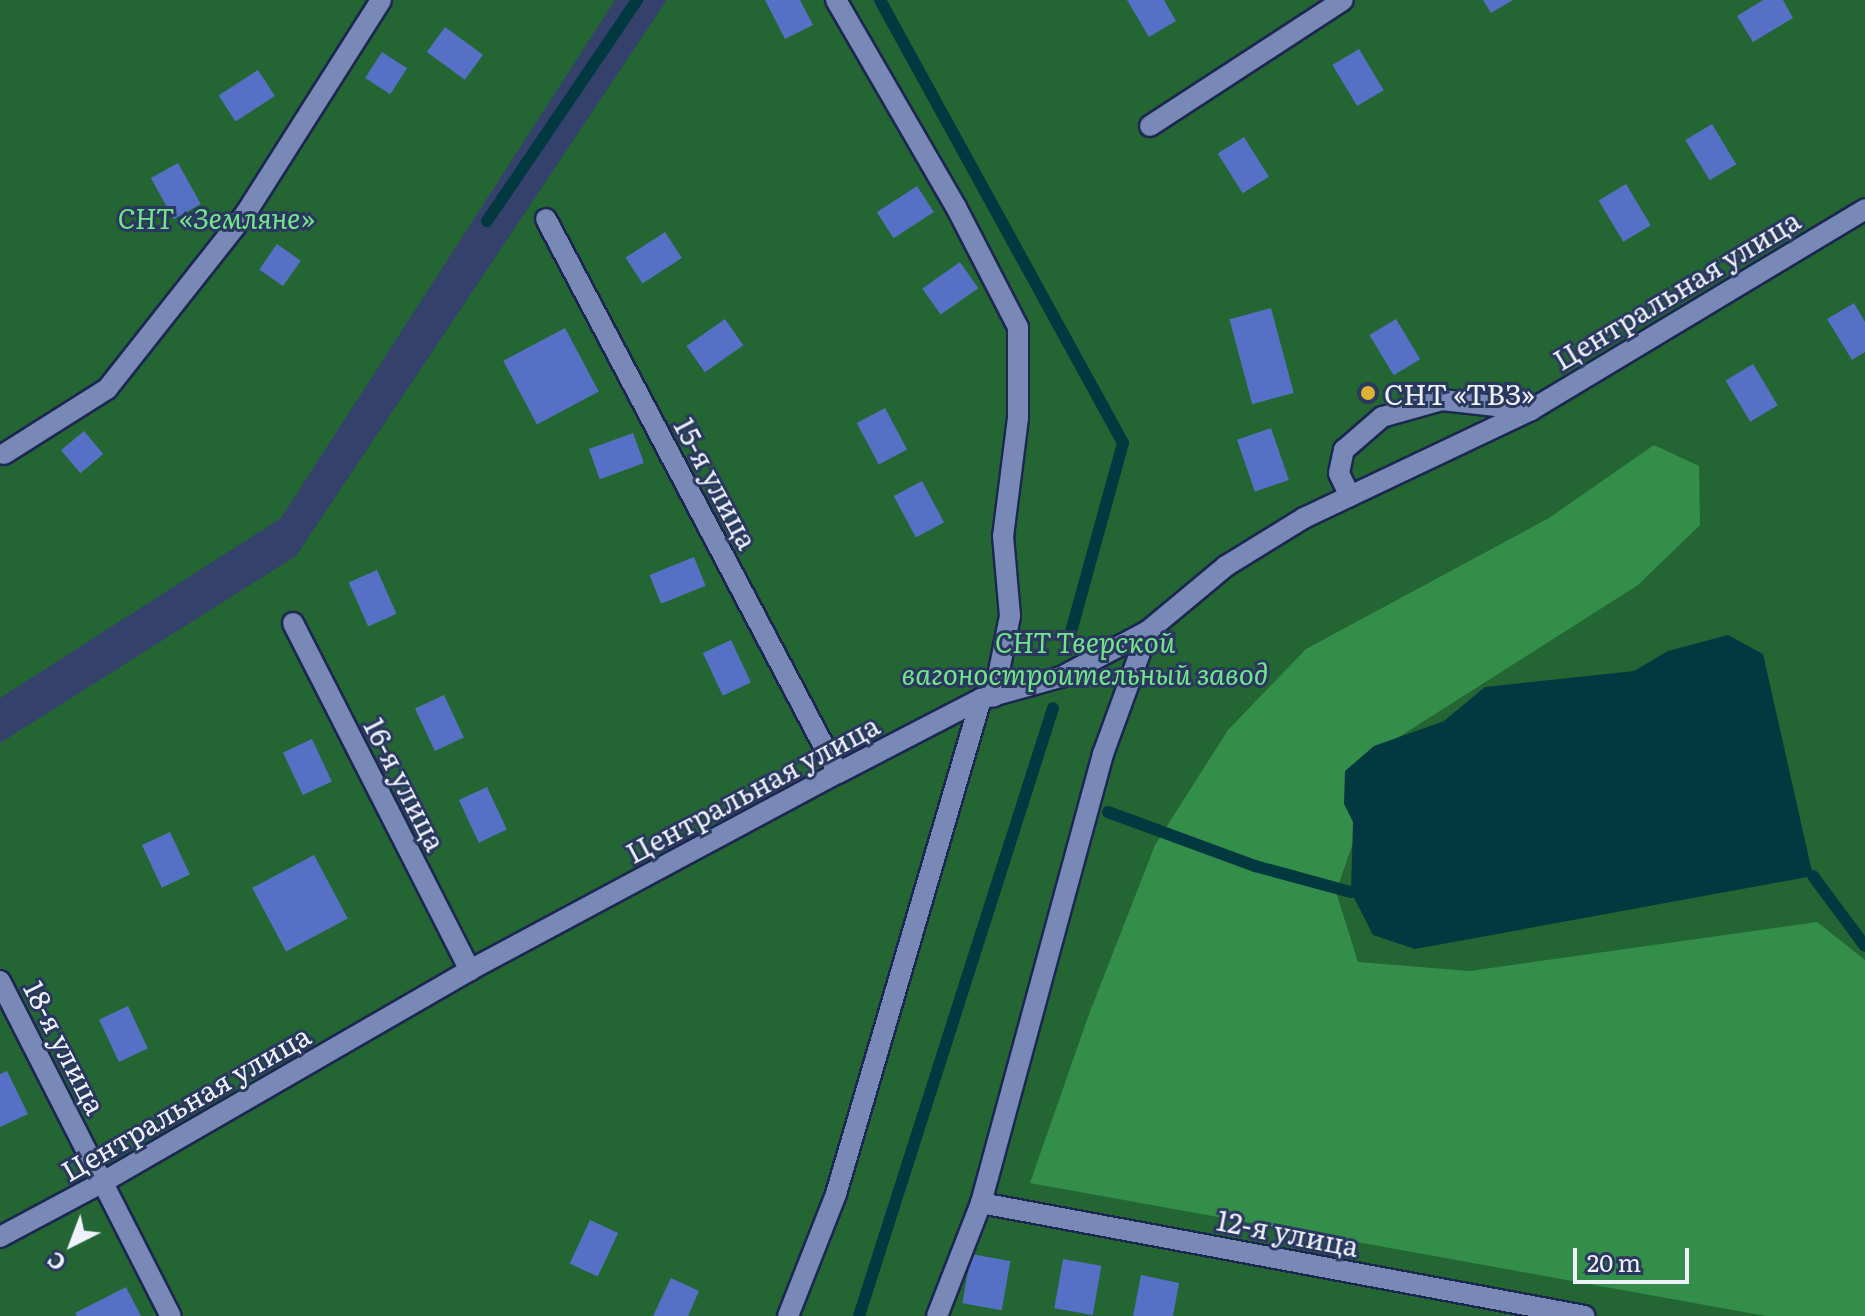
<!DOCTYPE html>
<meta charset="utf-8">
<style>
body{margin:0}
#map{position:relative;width:1865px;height:1316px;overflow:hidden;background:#34426b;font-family:Literata,serif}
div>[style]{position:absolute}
.green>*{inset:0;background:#236633}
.forest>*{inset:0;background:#338e4a}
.water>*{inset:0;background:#023940}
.stream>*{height:12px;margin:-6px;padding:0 6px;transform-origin:6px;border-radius:6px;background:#023940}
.building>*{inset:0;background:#5570c4;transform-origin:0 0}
.roads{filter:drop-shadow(2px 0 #1c274e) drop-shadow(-2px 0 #1c274e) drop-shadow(0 2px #1c274e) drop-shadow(0 -2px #1c274e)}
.lane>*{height:20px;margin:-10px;padding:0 10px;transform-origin:10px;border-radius:10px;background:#7889b7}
.street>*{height:20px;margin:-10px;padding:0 10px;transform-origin:10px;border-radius:10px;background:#7889b7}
.dots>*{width:22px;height:22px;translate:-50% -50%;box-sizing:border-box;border:4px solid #2a375f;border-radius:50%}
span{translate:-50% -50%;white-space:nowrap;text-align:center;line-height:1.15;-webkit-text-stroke:6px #2a375f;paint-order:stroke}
.park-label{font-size:28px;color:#72e48a;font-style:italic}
.street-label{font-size:28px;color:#eef2fd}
.poi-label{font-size:28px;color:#eef2fd}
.left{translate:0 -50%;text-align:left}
.north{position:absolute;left:32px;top:1204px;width:80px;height:80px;-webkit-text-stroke:6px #2a375f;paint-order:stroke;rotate:222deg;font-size:22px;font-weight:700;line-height:32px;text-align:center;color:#eef2fd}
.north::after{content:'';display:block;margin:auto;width:28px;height:36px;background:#eef2fd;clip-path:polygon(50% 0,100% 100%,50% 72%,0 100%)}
.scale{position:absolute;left:1573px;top:1248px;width:116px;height:36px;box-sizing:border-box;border:4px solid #eef2fd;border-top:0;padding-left:10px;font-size:24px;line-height:28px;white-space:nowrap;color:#eef2fd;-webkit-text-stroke:6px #2a375f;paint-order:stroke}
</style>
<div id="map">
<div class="green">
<i style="clip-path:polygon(0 0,615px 0,281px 518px,0 698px)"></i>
<i style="clip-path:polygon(667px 0,1865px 0,1865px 1316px,0 1316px,0 743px,296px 556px)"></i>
</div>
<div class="forest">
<i style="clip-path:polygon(1654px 445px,1699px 466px,1700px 525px,1638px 585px,1380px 749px,1365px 808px,1336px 892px,1358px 962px,1470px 971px,1817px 922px,1865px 960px,1865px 1316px,1766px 1316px,1030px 1183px,1088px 1017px,1155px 845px,1228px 730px,1306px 649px,1549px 518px)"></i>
</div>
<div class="water">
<i style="clip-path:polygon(1728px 635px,1763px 654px,1813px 876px,1415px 949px,1373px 935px,1351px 892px,1353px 822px,1344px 804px,1345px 771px,1374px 746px,1444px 721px,1485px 687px,1634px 671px,1668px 651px)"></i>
</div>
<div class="stream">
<i style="left:880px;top:0;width:505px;rotate:61.25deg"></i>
<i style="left:1123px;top:443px;width:199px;rotate:105.4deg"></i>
<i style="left:487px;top:221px;width:267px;rotate:-55.8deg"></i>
<i style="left:1108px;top:812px;width:157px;rotate:20.2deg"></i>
<i style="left:1255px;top:866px;width:99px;rotate:15.2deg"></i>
<i style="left:1813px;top:876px;width:87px;rotate:53.4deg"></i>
<i style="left:859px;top:1316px;width:638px;rotate:-72.3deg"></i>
</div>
<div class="building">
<i style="clip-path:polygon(765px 0,800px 0,813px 25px,785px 39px)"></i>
<i style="clip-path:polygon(1127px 0,1164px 0,1176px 21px,1149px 37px)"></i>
<i style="clip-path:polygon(1483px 0,1513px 0,1491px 13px)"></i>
<i style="clip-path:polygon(1763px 0,1783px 0,1793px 18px,1753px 42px,1737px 16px)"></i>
<i style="left:445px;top:27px;width:47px;height:31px;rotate:36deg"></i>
<i style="left:1359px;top:49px;width:48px;height:31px;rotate:59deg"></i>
<i style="left:382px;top:52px;width:30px;height:31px;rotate:33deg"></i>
<i style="left:258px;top:70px;width:31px;height:47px;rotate:57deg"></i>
<i style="left:1712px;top:124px;width:47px;height:31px;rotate:59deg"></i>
<i style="left:1244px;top:137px;width:47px;height:31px;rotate:58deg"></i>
<i style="left:178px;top:163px;width:47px;height:31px;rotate:61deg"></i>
<i style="left:1626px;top:184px;width:48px;height:32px;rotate:59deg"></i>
<i style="left:917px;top:186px;width:31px;height:48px;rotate:57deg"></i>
<i style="left:665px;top:232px;width:31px;height:47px;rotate:57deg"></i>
<i style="left:277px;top:244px;width:29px;height:31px;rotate:35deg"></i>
<i style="left:960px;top:262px;width:32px;height:46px;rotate:55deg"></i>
<i style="clip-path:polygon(1854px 303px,1865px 322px,1865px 352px,1852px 360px,1827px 319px)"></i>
<i style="left:1271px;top:308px;width:88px;height:43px;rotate:75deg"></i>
<i style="left:725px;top:319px;width:32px;height:47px;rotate:55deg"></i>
<i style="left:1396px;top:319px;width:47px;height:31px;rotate:59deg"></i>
<i style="left:565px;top:328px;width:72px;height:70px;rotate:62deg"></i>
<i style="left:1753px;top:364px;width:48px;height:32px;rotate:59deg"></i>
<i style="left:885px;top:408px;width:47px;height:32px;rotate:62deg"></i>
<i style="left:1271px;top:428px;width:55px;height:36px;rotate:71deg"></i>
<i style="left:84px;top:431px;width:30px;height:30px;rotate:50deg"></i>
<i style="left:633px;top:433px;width:32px;height:47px;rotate:70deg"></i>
<i style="left:922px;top:481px;width:47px;height:32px;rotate:62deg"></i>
<i style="left:694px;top:557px;width:31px;height:48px;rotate:68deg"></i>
<i style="left:377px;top:570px;width:48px;height:31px;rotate:66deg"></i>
<i style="left:731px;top:640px;width:47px;height:31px;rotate:65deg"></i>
<i style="left:444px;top:695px;width:47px;height:32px;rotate:65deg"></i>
<i style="left:312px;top:739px;width:47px;height:32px;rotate:65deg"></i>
<i style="left:487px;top:787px;width:47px;height:31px;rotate:65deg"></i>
<i style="left:170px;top:832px;width:47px;height:31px;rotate:65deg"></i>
<i style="left:314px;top:855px;width:72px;height:70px;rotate:62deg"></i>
<i style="left:128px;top:1006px;width:47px;height:32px;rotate:65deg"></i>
<i style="clip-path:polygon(7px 1071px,28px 1114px,0 1127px,0 1074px)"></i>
<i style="left:590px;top:1220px;width:31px;height:48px;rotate:25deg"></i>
<i style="left:971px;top:1254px;width:40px;height:50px;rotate:10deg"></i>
<i style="left:1063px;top:1259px;width:39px;height:50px;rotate:10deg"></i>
<i style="clip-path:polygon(1141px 1275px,1179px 1283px,1173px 1316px,1133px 1316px)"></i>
<i style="clip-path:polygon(671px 1278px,699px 1291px,688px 1316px,653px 1316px)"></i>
<i style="clip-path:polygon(126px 1287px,141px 1316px,77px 1316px,75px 1313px)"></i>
</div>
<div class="roads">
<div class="lane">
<i style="left:836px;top:0;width:239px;rotate:59.9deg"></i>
<i style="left:956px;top:207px;width:135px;rotate:62.7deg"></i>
<i style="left:1018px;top:327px;width:91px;rotate:90deg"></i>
<i style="left:1018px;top:418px;width:119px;rotate:97.2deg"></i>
<i style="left:1003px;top:536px;width:80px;rotate:85deg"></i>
<i style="left:1010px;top:616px;width:82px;rotate:101.3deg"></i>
<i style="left:1150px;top:126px;width:230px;rotate:-33.1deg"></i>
<i style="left:546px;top:219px;width:626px;rotate:62.21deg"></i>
<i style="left:4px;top:454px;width:122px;rotate:-32.3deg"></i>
<i style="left:107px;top:389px;width:224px;rotate:-51.7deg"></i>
<i style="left:246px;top:213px;width:252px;rotate:-57.6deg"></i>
<i style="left:1350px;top:496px;width:25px;rotate:-116deg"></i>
<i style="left:1339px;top:473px;width:24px;rotate:-78deg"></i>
<i style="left:1344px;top:450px;width:50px;rotate:-41deg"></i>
<i style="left:1382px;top:417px;width:62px;rotate:-15.8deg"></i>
<i style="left:1442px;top:400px;width:90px;rotate:6.4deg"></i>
<i style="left:293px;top:623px;width:390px;rotate:63deg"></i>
<i style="left:0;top:981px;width:376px;rotate:63deg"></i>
<i style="left:981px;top:1203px;width:614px;rotate:10.6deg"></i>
</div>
<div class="street">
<i style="left:0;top:1237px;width:117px;rotate:-28.1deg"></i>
<i style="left:103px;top:1182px;width:424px;rotate:-30deg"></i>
<i style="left:470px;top:970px;width:417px;rotate:-28.2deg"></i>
<i style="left:838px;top:773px;width:161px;rotate:-27.4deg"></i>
<i style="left:981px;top:699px;width:83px;rotate:-15.4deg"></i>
<i style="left:1061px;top:677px;width:98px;rotate:-27.9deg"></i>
<i style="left:1148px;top:631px;width:102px;rotate:-39.8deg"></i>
<i style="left:1226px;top:566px;width:92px;rotate:-31.6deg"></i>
<i style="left:1304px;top:518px;width:251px;rotate:-25.4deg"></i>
<i style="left:1531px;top:410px;width:390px;rotate:-31deg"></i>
<i style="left:788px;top:1316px;width:131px;rotate:-68.5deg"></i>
<i style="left:836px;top:1194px;width:516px;rotate:-73.67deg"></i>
<i style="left:937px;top:1316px;width:121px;rotate:-68.7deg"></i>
<i style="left:981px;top:1203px;width:465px;rotate:-74.8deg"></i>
<i style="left:1103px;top:754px;width:131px;rotate:-69.9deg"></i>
</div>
</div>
<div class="dots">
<i style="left:1368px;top:393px;background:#ddb133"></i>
</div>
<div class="park-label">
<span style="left:216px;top:217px">СНТ «Земляне»</span>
<span style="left:1085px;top:657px">СНТ Тверской<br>вагоностроительный завод</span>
</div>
<div class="street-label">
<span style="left:1676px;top:289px;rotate:-31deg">Центральная улица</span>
<span style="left:717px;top:483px;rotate:62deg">15-я улица</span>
<span style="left:406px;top:784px;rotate:63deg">16-я улица</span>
<span style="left:752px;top:788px;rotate:-28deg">Центральная улица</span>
<span style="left:66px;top:1047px;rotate:63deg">18-я улица</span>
<span style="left:185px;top:1102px;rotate:-30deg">Центральная улица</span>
<span style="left:1288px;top:1232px;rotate:11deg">12-я улица</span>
</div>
<div class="poi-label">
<span class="left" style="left:1384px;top:393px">СНТ «ТВЗ»</span>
</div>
<div class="north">С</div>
<div class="scale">20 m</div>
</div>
